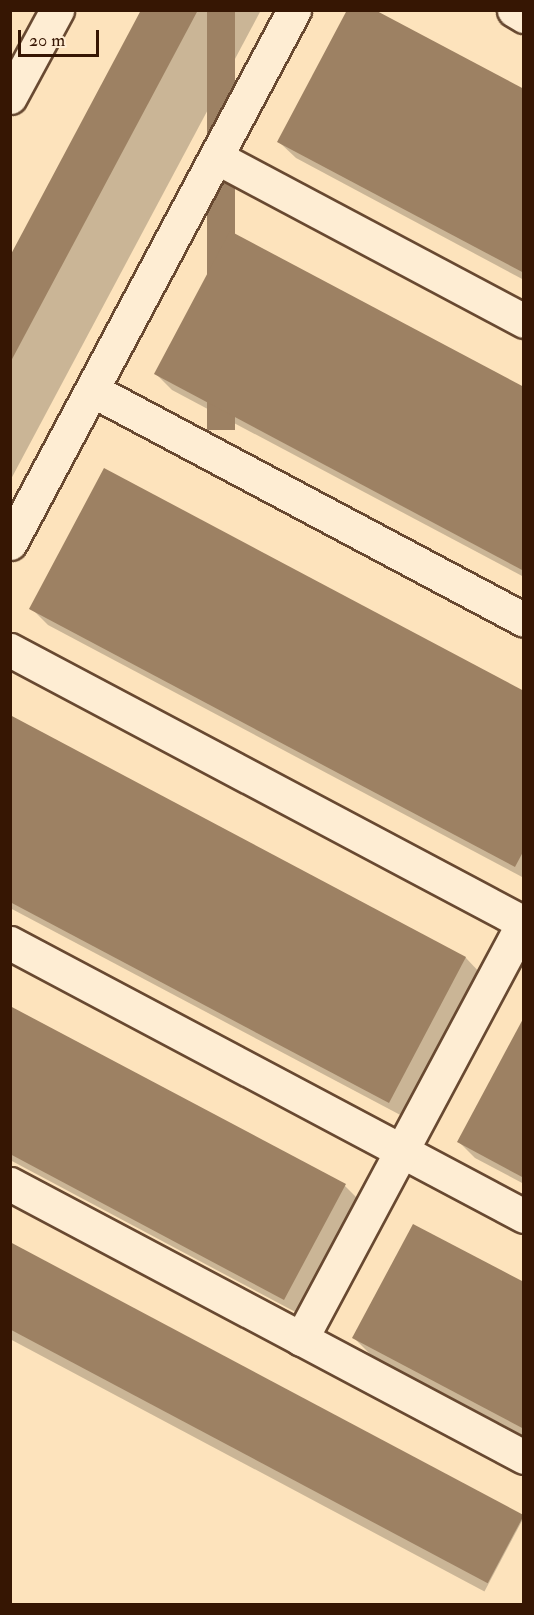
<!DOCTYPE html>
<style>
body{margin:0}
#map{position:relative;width:534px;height:1615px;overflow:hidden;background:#fde3bc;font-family:"IM FELL Double Pica",serif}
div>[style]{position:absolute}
.shadow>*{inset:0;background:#0003;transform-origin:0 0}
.building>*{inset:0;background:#9d8163;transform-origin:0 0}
.roads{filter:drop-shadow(2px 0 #684931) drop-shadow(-2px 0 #684931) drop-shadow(0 2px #684931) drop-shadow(0 -2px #684931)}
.minor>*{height:33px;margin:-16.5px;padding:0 16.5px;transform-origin:16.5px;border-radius:16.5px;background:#feedd3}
span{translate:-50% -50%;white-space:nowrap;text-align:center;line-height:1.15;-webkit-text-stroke:6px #feedd3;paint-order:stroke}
.frame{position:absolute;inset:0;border:12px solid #361603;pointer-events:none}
.scale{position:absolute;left:18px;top:30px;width:81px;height:27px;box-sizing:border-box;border:3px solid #361603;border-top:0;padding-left:8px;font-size:18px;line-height:21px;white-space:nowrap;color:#361603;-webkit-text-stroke:4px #feedd3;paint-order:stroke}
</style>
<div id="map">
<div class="shadow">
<i style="clip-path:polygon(143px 10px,261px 10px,10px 481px,10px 259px)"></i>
<i style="clip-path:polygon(524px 91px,524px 280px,296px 158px,279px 142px)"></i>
<i style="clip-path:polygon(156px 374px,524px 389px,524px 577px,172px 390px)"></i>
<i style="clip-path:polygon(31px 608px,524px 693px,524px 878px,48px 625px)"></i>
<i style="clip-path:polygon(10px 716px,466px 958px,482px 975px,406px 1118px,10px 908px)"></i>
<i style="clip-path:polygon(10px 1008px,345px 1186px,361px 1202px,301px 1315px,10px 1160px)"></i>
<i style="clip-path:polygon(524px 1020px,524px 1184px,475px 1158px,459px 1142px)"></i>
<i style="left:10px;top:1244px;width:582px;height:84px;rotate:28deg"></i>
<i style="clip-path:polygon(524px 1284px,524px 1436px,371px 1355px,354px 1338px)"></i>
</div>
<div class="building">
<i style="clip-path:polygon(141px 10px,198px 10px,10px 363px,10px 256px)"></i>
<i style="left:207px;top:10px;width:28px;height:420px"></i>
<i style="clip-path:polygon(347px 10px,375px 10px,524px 89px,524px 273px,277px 142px)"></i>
<i style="clip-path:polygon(230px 231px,524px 387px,524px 571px,154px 374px)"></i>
<i style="clip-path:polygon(104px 468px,524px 691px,524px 850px,515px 867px,29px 609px)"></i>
<i style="clip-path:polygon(10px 715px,466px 957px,389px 1103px,10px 902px)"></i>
<i style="clip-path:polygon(10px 1006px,346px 1184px,284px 1300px,10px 1154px)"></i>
<i style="clip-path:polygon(524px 1017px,524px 1178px,457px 1142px)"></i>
<i style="clip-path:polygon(413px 1224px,524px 1282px,524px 1429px,352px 1338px)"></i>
<i style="left:10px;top:1242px;width:582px;height:77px;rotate:28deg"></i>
</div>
<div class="roads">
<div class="minor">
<i style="left:514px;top:10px;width:12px;rotate:31deg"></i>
<i style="left:10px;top:97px;width:99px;rotate:-61.6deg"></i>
<i style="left:216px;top:157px;width:349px;rotate:28deg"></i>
<i style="left:92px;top:390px;width:489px;rotate:28deg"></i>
<i style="left:10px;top:543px;width:604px;rotate:-61.95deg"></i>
<i style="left:10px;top:650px;width:582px;rotate:27.97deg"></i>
<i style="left:10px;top:943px;width:582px;rotate:27.97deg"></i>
<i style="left:10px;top:1184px;width:582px;rotate:27.97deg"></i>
<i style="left:301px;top:1339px;width:474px;rotate:-61.9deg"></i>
</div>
</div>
<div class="frame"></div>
<div class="scale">20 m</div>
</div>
